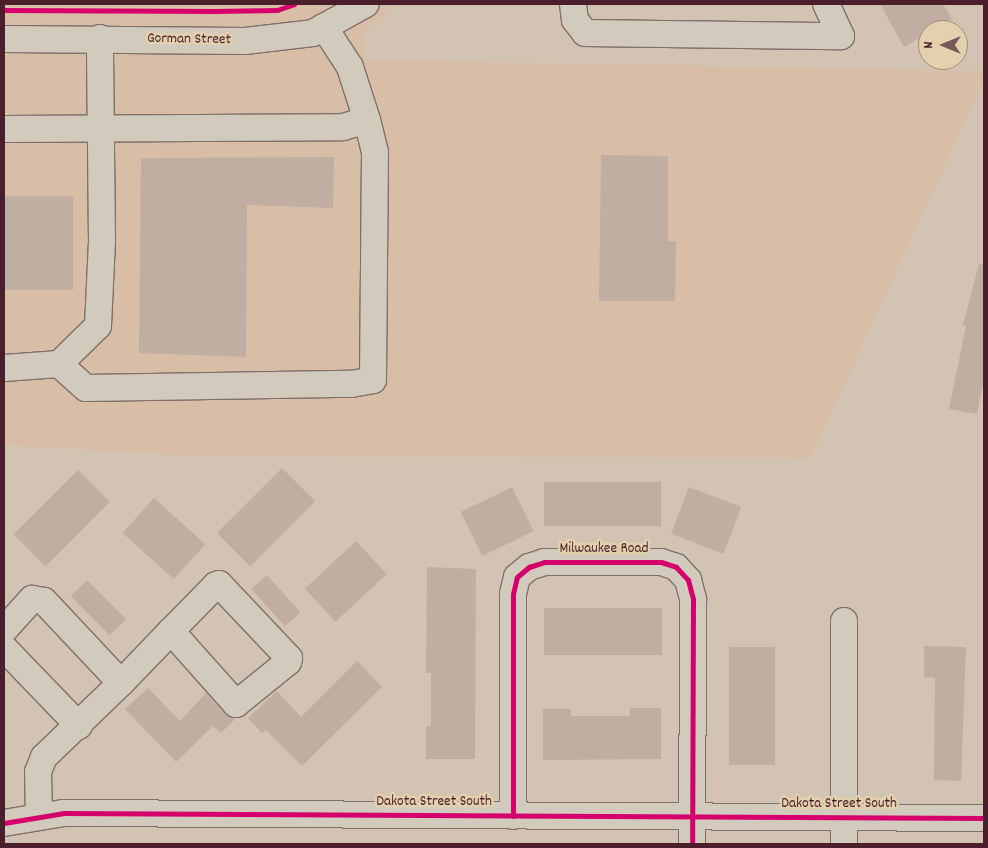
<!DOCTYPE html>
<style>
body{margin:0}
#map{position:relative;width:988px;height:848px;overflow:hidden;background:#d3c3b2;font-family:Dekko,sans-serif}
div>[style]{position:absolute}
.built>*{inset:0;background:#d8bea7}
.building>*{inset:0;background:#c0aea3;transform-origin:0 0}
.roads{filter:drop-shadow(1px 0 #80706b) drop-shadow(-1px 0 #80706b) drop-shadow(0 1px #80706b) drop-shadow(0 -1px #80706b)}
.minor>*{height:26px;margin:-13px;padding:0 13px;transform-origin:13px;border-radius:13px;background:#d2cabd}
.cycleway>*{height:5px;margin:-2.5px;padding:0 2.5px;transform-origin:2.5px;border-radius:2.5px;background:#d6006c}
span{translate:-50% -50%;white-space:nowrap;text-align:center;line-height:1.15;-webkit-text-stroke:5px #e3d0ae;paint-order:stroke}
.street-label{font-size:15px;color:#4a1f2b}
.frame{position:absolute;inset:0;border:5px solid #4a1f2b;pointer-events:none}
.north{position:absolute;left:918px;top:20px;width:50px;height:50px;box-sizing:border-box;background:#e3d0ae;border:1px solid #a6897a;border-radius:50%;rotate:270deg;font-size:14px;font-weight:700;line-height:20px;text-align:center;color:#4a1f2b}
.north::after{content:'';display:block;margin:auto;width:18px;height:22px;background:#7a585a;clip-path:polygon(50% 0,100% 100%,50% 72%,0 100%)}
</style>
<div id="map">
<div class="built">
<i style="clip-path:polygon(4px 4px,394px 4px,363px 36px,366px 60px,984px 71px,984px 80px,811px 458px,197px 456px,4px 445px)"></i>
</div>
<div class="building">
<i style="clip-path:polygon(880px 4px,943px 4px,952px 19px,928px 30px,928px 33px,904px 47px)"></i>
<i style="clip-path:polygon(601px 155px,668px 156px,668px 241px,676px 241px,675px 301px,599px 301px)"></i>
<i style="clip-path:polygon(334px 157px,333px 208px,247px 205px,246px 357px,139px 353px,141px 158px)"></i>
<i style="left:4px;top:196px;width:69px;height:94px"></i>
<i style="clip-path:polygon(979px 264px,984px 265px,984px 378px,977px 414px,949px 409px,966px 326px,963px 325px)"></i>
<i style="left:282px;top:468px;width:47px;height:92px;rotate:45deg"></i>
<i style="left:78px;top:470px;width:45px;height:91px;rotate:45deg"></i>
<i style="left:544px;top:482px;width:117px;height:44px"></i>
<i style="left:512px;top:487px;width:49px;height:57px;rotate:64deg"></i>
<i style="left:689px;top:487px;width:56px;height:50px;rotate:21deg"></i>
<i style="left:154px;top:498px;width:69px;height:47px;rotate:42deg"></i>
<i style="left:356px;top:541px;width:45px;height:70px;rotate:47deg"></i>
<i style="clip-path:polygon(427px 567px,476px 569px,475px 759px,426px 759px,426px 726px,431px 726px,431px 673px,426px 673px)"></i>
<i style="left:267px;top:575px;width:50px;height:21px;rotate:48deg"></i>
<i style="left:87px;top:580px;width:55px;height:23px;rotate:45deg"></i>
<i style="left:662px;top:608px;width:47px;height:118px;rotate:90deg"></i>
<i style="clip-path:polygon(924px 646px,966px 647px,961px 781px,934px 780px,935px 678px,924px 677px)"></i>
<i style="left:729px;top:647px;width:46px;height:118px"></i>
<i style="clip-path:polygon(357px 661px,382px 687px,302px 766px,266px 730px,262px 733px,248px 718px,277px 691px,301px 717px)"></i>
<i style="clip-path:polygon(148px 688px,180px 721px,206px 693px,225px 714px,235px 719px,221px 733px,213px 726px,176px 762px,125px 709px)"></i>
<i style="clip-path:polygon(630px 708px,661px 708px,661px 759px,543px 760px,543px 709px,571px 709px,571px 716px,630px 716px)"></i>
</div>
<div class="roads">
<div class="minor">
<i style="left:573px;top:4px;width:16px;rotate:83deg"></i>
<i style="left:575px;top:20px;width:16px;rotate:52deg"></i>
<i style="left:585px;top:33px;width:256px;rotate:0.7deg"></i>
<i style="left:841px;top:36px;width:35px;rotate:-115deg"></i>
<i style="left:4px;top:39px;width:241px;rotate:0.5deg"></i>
<i style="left:245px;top:41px;width:68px;rotate:-6.7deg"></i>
<i style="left:313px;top:33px;width:60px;rotate:-28.7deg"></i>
<i style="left:4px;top:129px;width:339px;rotate:-0.3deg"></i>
<i style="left:343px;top:127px;width:25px;rotate:-16deg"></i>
<i style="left:367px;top:120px;width:56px;rotate:-107.8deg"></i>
<i style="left:350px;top:67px;width:48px;rotate:-123deg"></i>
<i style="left:59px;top:364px;width:36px;rotate:42deg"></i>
<i style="left:86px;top:388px;width:265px;rotate:-0.9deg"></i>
<i style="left:351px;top:384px;width:22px;rotate:-10deg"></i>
<i style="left:373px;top:380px;width:228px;rotate:-89.5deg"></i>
<i style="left:375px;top:152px;width:33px;rotate:-104deg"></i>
<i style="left:4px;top:368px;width:55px;rotate:-4.2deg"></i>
<i style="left:59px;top:364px;width:54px;rotate:-44.3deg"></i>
<i style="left:98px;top:326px;width:85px;rotate:-87.3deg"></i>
<i style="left:102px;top:241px;width:203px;rotate:-90.6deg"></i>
<i style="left:4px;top:630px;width:42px;rotate:-47.9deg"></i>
<i style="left:32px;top:599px;width:12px;rotate:9deg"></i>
<i style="left:44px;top:601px;width:112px;rotate:46.8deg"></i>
<i style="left:121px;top:683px;width:107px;rotate:136.1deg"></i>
<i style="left:44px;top:757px;width:16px;rotate:112deg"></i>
<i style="left:38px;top:772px;width:45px;rotate:88.7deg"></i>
<i style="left:4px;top:648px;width:108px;rotate:46.1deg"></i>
<i style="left:121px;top:683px;width:72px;rotate:-46.1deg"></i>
<i style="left:171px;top:631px;width:64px;rotate:-45.6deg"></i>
<i style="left:216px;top:585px;width:3px;rotate:-18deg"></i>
<i style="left:219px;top:584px;width:102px;rotate:46.6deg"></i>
<i style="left:289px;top:658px;width:4px;rotate:104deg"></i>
<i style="left:288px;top:662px;width:67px;rotate:141.1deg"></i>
<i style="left:236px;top:704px;width:98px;rotate:-131.7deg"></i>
<i style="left:513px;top:816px;width:222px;rotate:-90deg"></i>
<i style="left:513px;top:594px;width:17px;rotate:-77deg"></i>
<i style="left:517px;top:577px;width:16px;rotate:-40deg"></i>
<i style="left:529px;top:567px;width:16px;rotate:-18deg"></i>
<i style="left:544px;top:562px;width:117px"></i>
<i style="left:661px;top:562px;width:16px;rotate:18deg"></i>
<i style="left:676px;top:567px;width:18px;rotate:47deg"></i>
<i style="left:688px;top:580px;width:20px;rotate:75deg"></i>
<i style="left:693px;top:599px;width:245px;rotate:90.2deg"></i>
<i style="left:4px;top:823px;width:61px;rotate:-9.5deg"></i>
<i style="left:64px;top:813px;width:920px;rotate:0.31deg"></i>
<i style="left:844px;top:844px;width:223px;rotate:-90deg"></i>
</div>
</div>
<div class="cycleway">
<i style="left:4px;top:10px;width:211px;rotate:0.3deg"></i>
<i style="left:215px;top:11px;width:62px;rotate:-0.9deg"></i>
<i style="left:277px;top:10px;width:18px;rotate:-19deg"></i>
<i style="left:513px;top:816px;width:222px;rotate:-90deg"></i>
<i style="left:513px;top:594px;width:17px;rotate:-77deg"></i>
<i style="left:517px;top:577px;width:16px;rotate:-40deg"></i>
<i style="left:529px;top:567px;width:16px;rotate:-18deg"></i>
<i style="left:544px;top:562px;width:117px"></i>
<i style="left:661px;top:562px;width:16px;rotate:18deg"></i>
<i style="left:676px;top:567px;width:18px;rotate:47deg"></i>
<i style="left:688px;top:580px;width:20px;rotate:75deg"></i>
<i style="left:693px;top:599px;width:245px;rotate:90.2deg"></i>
<i style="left:4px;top:823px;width:61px;rotate:-9.5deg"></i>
<i style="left:64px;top:813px;width:920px;rotate:0.31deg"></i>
</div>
<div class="street-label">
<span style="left:189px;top:40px;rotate:1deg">Gorman Street</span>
<span style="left:604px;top:550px">Milwaukee Road</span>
<span style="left:434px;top:803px">Dakota Street South</span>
<span style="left:839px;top:805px">Dakota Street South</span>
</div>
<div class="frame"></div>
<div class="north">N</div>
</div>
